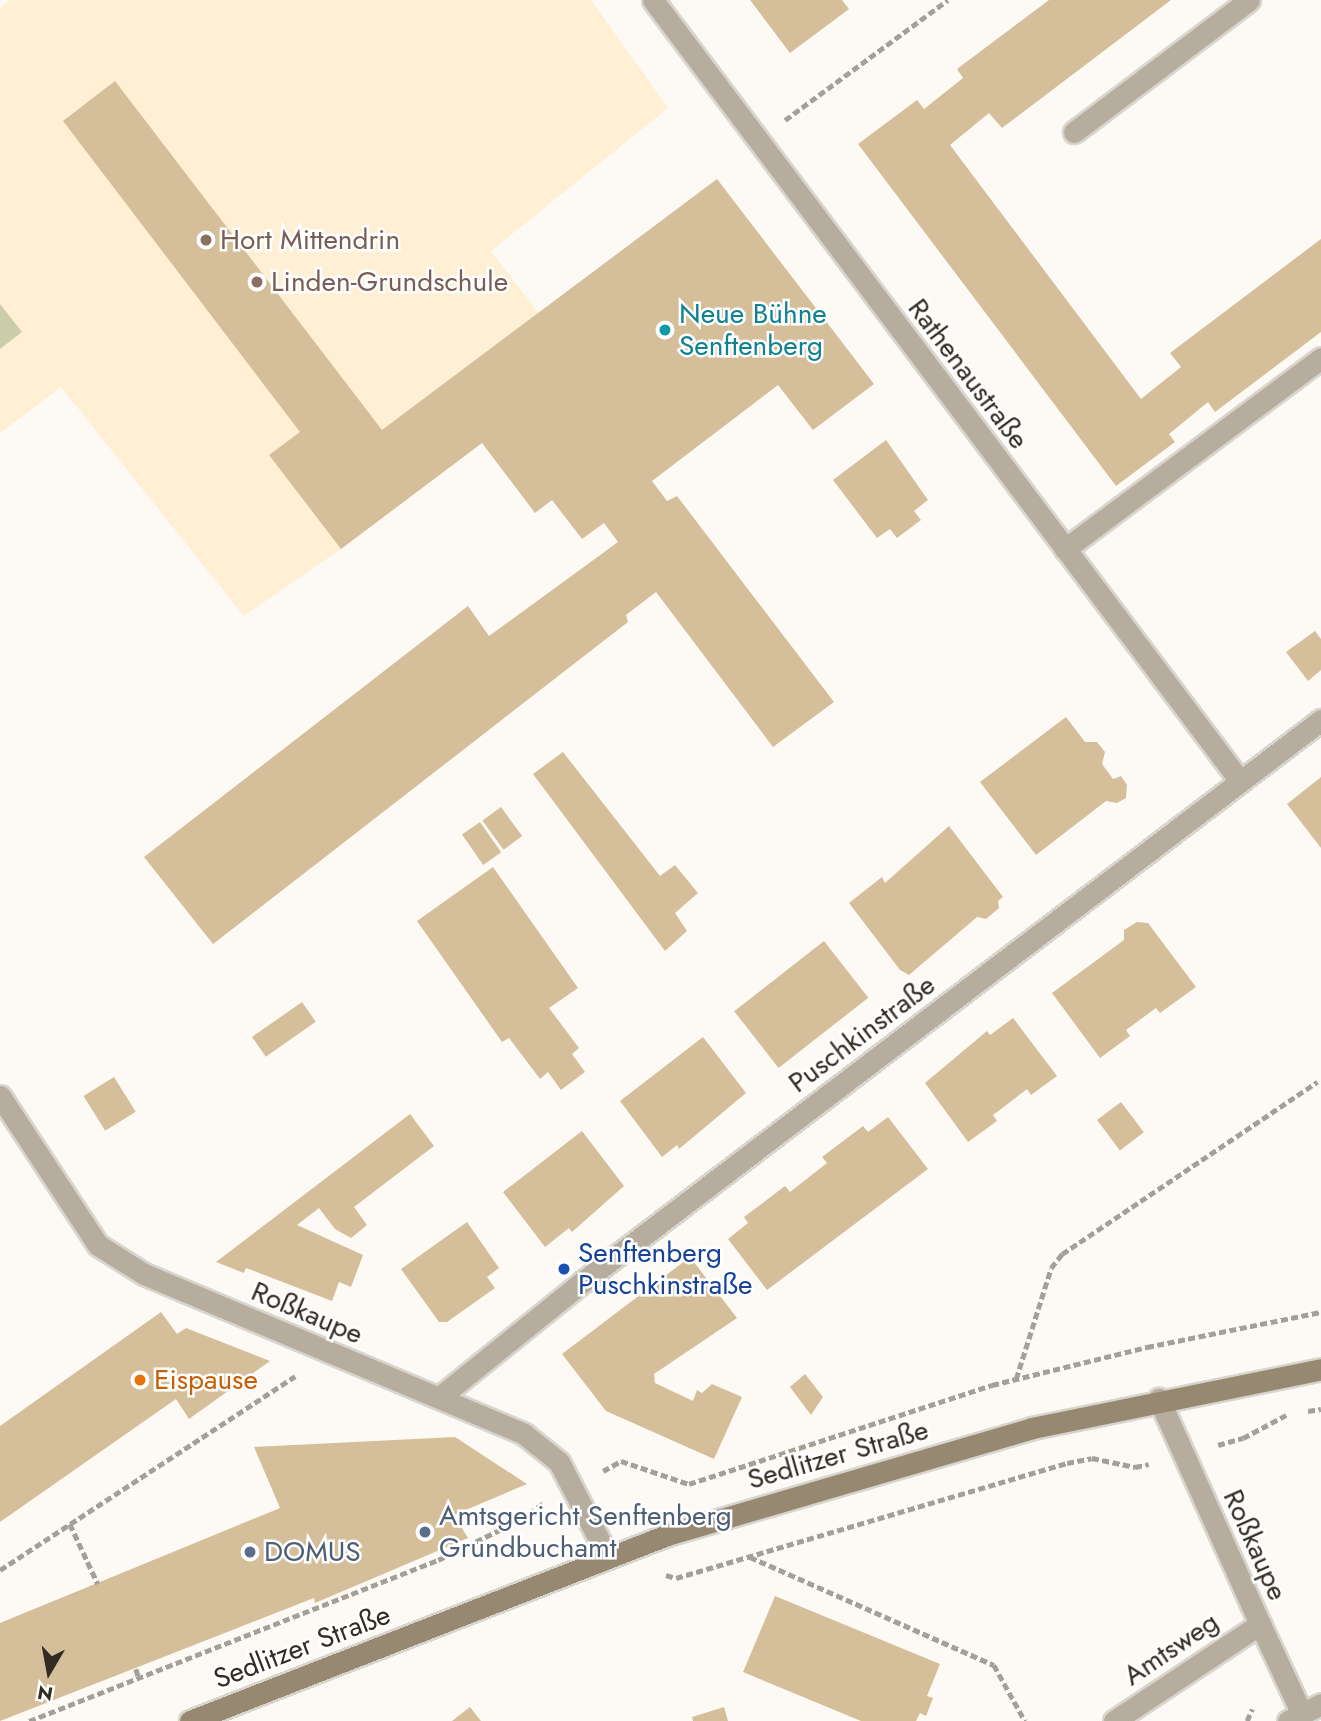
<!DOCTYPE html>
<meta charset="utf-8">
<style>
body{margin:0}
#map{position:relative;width:1321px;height:1721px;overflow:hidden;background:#fdfaf5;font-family:Jost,sans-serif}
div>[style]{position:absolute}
.built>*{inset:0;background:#ffefd5}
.green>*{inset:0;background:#cbcda9}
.building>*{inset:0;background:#d5bf9b;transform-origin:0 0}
.path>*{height:4.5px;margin-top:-2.25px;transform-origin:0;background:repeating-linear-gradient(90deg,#a4a098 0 7px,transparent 0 10.5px)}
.roads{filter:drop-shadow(2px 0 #d8d5cf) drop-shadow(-2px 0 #d8d5cf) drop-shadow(0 2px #d8d5cf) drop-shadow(0 -2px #d8d5cf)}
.lane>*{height:21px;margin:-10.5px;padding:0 10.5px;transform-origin:10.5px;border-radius:10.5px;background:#b7ad9e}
.street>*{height:21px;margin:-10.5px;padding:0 10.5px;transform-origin:10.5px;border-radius:10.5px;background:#b7ad9e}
.secondary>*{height:21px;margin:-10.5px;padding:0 10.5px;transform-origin:10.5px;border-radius:10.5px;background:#978871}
.dots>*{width:19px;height:19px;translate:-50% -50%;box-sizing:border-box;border:4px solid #fff;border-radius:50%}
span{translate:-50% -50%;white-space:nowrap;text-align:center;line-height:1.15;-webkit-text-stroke:5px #fff;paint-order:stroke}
.education-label{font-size:28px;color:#785e54}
.left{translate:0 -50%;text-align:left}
.culture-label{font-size:28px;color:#0d838f}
.street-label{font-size:28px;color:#322c22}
.transit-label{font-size:28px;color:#164399}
.food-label{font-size:28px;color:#c56008}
.service-label{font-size:28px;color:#4e5e75}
.north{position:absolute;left:14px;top:1637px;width:70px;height:70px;-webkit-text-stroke:5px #fff;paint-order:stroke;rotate:190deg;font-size:19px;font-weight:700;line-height:28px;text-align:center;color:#322c22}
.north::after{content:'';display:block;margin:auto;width:24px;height:32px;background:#322c22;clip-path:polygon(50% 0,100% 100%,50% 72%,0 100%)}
</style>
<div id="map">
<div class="built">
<i style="clip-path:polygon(10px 0,591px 0,668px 108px,491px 251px,581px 368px,341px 549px,244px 616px,61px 387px,0 433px,0 8px)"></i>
</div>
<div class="green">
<i style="clip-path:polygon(0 304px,22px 332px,0 349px)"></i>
</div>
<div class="building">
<i style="clip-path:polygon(750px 0,842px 0,849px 9px,790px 53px)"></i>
<i style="clip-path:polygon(1049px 0,1171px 0,1002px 128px,989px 113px,950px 145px,1141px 399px,1181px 367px,1170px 353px,1321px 239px,1321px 332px,1215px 412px,1208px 402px,1169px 434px,1175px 442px,1116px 486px,858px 144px,917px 100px,924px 109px,963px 78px,957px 69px)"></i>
<i style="clip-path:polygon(115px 81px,382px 430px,717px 179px,874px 384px,813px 430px,778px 385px,652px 481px,667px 501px,677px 496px,834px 702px,773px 747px,656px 592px,626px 615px,628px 622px,213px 944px,144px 857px,468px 606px,489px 636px,618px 542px,604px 523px,582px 539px,552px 500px,535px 513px,482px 443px,341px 549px,269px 455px,300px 432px,63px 121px)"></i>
<i style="clip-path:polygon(886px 440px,928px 500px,914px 511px,921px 520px,897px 538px,890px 529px,877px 538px,833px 480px)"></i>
<i style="clip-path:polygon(1315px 631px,1321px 639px,1321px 670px,1308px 681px,1286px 652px)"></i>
<i style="clip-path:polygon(1066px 717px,1085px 742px,1097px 742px,1105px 752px,1102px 764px,1113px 779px,1121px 776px,1127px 785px,1126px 798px,1117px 803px,1106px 801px,1036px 855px,980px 782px)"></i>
<i style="clip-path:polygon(563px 752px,660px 876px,675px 865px,698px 893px,675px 913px,687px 931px,665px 951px,533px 774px)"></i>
<i style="clip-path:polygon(1321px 777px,1321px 848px,1287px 804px)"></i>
<i style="left:501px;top:807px;width:36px;height:23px;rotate:54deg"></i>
<i style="left:480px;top:822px;width:37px;height:22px;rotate:55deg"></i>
<i style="clip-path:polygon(949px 826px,1003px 897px,998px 901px,999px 908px,986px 919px,977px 917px,909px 975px,900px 970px,849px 903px,882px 877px,885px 883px)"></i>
<i style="clip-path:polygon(493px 867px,578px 988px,549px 1008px,579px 1048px,572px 1054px,585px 1072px,561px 1090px,548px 1072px,540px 1079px,509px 1038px,502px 1042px,417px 921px)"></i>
<i style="clip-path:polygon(1137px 922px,1148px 923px,1196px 987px,1160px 1013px,1156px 1008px,1126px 1030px,1130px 1036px,1100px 1058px,1052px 993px,1124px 940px,1124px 930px)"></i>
<i style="left:824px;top:941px;width:72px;height:114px;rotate:52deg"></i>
<i style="left:302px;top:1002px;width:24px;height:61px;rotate:55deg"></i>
<i style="clip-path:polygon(1013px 1018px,1057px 1076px,1031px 1095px,1027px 1089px,993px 1115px,997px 1121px,968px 1142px,925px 1083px,987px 1031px,990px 1035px)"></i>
<i style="clip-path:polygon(703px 1037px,746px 1093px,679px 1149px,677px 1145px,662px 1157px,620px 1101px)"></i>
<i style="left:114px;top:1077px;width:41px;height:36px;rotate:58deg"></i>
<i style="left:1121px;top:1102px;width:38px;height:30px;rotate:53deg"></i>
<i style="clip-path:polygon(410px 1114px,434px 1146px,354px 1207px,367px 1225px,351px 1238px,335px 1229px,319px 1208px,297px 1225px,363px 1255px,351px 1287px,339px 1282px,332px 1301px,246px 1268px,244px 1273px,216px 1262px)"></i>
<i style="clip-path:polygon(888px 1117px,928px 1169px,767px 1290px,728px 1239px,748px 1223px,744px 1217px,785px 1186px,790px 1192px,827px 1163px,822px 1157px,863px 1126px,868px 1132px)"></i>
<i style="clip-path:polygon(582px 1131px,624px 1186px,572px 1232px,569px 1228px,545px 1247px,503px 1192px)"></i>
<i style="clip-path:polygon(467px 1222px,499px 1268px,487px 1277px,495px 1288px,447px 1322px,439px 1322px,401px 1269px)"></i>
<i style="clip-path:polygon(690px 1257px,737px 1318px,654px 1374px,655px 1383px,693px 1401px,697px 1390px,702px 1393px,712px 1384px,742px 1397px,714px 1459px,606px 1411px,562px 1354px)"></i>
<i style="clip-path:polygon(161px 1312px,177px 1334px,186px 1328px,270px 1361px,189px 1419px,176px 1399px,0 1522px,0 1426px)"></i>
<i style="clip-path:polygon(805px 1374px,823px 1397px,811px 1415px,790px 1387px)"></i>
<i style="clip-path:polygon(455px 1437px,527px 1484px,454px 1515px,468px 1538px,315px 1603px,314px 1598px,0 1721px,0 1623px,280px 1508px,254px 1447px)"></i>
<i style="clip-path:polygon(775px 1596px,940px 1664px,927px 1696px,933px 1698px,926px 1716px,920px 1713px,916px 1721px,861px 1721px,743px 1672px)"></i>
<i style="clip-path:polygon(470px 1707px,481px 1721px,452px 1721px)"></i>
<i style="clip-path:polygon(724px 1707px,728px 1721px,693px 1721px,692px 1717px)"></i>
</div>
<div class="path">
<i style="left:785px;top:120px;width:202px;rotate:-36.4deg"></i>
<i style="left:1016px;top:1379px;width:116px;rotate:-72.5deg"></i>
<i style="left:1051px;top:1268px;width:18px;rotate:-52deg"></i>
<i style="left:1062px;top:1254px;width:308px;rotate:-34deg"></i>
<i style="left:1308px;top:1411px;width:13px;rotate:-9deg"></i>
<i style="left:1218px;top:1445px;width:26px;rotate:-16deg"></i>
<i style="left:1243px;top:1438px;width:49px;rotate:-28.1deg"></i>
<i style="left:603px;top:1471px;width:21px;rotate:-29deg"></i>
<i style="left:621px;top:1461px;width:72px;rotate:18.7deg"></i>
<i style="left:689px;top:1484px;width:319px;rotate:-18.1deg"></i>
<i style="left:992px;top:1385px;width:160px;rotate:-13.8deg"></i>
<i style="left:1147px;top:1347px;width:177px;rotate:-11.4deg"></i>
<i style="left:70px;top:1524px;width:66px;rotate:65deg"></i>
<i style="left:750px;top:1557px;width:267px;rotate:23.9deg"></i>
<i style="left:994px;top:1665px;width:64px;rotate:61deg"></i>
<i style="left:0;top:1570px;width:353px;rotate:-33.3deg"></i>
<i style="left:666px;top:1575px;width:10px;rotate:17deg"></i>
<i style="left:676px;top:1578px;width:408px;rotate:-16.4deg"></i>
<i style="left:1067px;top:1463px;width:25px;rotate:-11deg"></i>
<i style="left:1092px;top:1458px;width:44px;rotate:11.8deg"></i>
<i style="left:1135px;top:1467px;width:14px;rotate:-12deg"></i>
<i style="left:136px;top:1669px;width:9px;rotate:72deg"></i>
<i style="left:29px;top:1721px;width:440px;rotate:-21.5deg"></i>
<i style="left:438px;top:1560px;width:91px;rotate:-26deg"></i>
<i style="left:520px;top:1520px;width:29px;rotate:-36deg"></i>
<i style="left:1247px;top:1721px;width:13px;rotate:-67deg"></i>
</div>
<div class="roads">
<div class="lane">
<i style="left:1074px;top:132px;width:219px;rotate:-37deg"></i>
<i style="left:1065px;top:549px;width:319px;rotate:-36.7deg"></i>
<i style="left:1260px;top:1624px;width:99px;rotate:65deg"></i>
<i style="left:1288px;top:1721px;width:37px;rotate:-27deg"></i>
</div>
<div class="street">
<i style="left:653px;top:0;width:977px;rotate:53.07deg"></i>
<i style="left:0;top:1096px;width:178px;rotate:56.7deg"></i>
<i style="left:98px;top:1245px;width:54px;rotate:32.2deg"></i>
<i style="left:144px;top:1274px;width:412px;rotate:22.8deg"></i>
<i style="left:524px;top:1434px;width:45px;rotate:38.7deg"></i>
<i style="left:559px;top:1462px;width:107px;rotate:62.7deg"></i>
<i style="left:441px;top:1396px;width:180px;rotate:-38.9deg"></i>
<i style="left:581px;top:1283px;width:930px;rotate:-37.26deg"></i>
<i style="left:1114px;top:1721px;width:175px;rotate:-33.6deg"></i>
<i style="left:1260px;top:1624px;width:247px;rotate:-114.2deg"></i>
</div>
<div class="secondary">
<i style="left:190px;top:1721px;width:512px;rotate:-21.3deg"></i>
<i style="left:667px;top:1535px;width:380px;rotate:-16.3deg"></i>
<i style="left:1032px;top:1428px;width:295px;rotate:-11.5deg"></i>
</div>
</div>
<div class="dots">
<i style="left:206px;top:240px;background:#8d6e63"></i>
<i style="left:257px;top:282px;background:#8d6e63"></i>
<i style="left:665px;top:330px;background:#0f9aa8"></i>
<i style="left:564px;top:1269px;background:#1a4fb4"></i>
<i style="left:140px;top:1380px;background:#e8710a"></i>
<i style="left:425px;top:1532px;background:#5c6f8a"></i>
<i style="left:250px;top:1552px;background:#5c6f8a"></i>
</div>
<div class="education-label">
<span class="left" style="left:220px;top:240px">Hort Mittendrin</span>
<span class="left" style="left:271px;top:282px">Linden-Grundschule</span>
</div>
<div class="culture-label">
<span class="left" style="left:679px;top:330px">Neue Bühne<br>Senftenberg</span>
</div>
<div class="street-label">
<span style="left:968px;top:374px;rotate:53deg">Rathenaustraße</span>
<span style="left:862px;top:1034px;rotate:-37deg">Puschkinstraße</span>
<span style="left:307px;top:1313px;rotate:23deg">Roßkaupe</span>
<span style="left:838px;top:1455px;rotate:-16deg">Sedlitzer Straße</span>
<span style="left:1255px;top:1545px;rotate:66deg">Roßkaupe</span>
<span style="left:302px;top:1647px;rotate:-21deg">Sedlitzer Straße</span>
<span style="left:1171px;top:1649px;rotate:-34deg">Amtsweg</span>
</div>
<div class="transit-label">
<span class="left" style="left:578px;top:1269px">Senftenberg<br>Puschkinstraße</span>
</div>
<div class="food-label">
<span class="left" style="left:154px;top:1380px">Eispause</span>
</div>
<div class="service-label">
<span class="left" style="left:439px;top:1532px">Amtsgericht Senftenberg<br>Grundbuchamt</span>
<span class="left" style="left:264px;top:1552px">DOMUS</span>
</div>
<div class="north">N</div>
</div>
